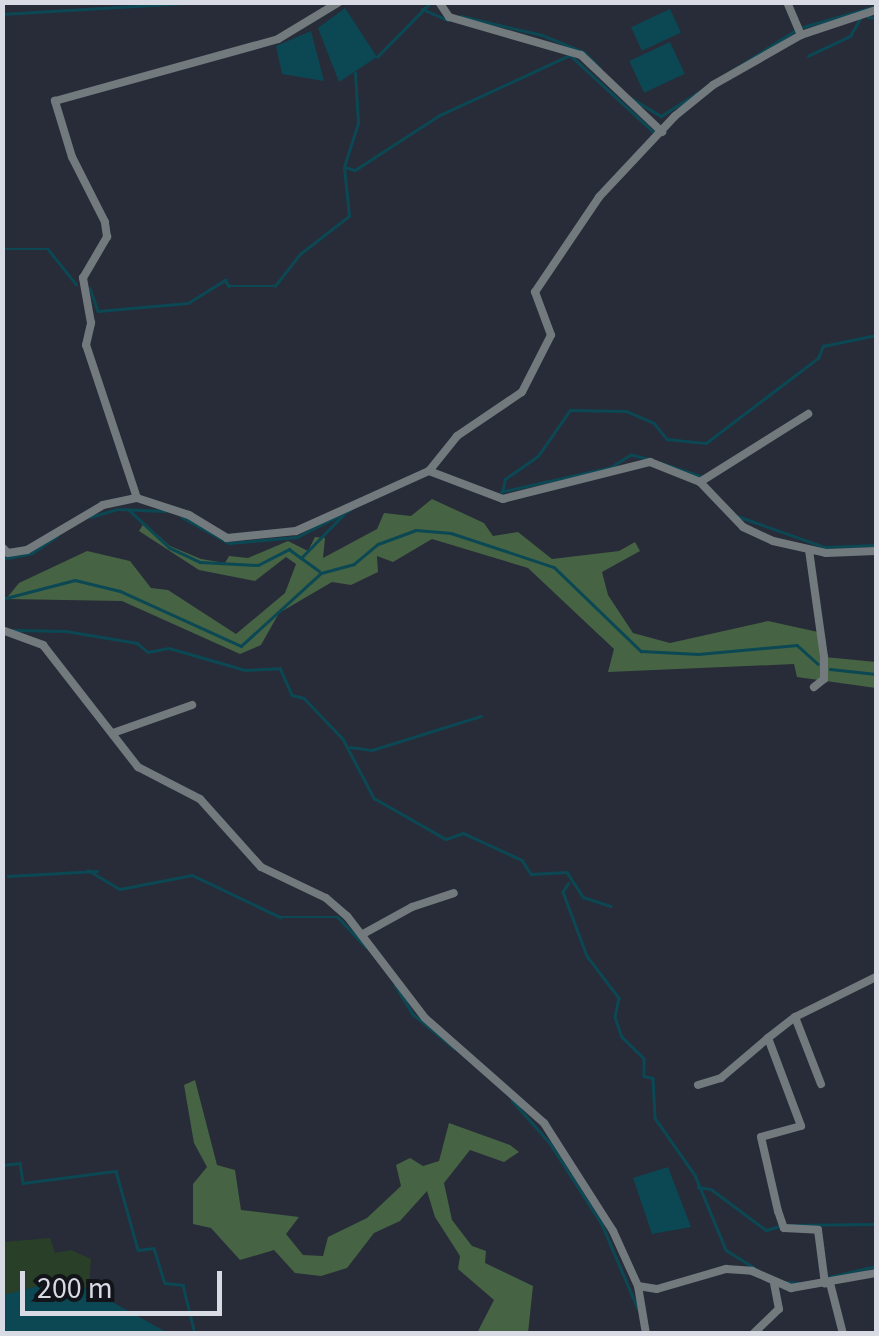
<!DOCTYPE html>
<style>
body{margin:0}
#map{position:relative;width:879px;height:1336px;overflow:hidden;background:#272c38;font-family:"Source Sans 3",sans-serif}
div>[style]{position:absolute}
.green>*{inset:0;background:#293f28}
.forest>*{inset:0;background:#466344}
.water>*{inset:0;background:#0b4854;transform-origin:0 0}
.stream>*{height:2.5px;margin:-1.25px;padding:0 1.25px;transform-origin:1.25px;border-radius:1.25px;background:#0b4854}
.minor>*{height:8px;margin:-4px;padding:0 4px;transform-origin:4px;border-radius:4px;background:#737a7e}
span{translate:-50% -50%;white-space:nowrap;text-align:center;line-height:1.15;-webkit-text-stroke:8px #12141a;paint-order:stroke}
.frame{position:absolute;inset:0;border:5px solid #d8dbe3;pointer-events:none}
.scale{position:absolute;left:20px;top:1271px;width:202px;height:45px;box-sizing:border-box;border:5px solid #d8dbe3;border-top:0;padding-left:12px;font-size:30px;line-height:35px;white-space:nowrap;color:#d8dbe3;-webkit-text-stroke:8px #12141a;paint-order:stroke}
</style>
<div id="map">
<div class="green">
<i style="clip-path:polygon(50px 1238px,55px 1253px,71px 1250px,91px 1259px,89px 1289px,46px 1284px,3px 1295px,3px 1242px)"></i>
</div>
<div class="forest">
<i style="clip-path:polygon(432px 499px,484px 523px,493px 536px,518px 532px,552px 559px,619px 551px,635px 542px,640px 551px,602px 572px,608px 595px,633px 633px,670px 643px,768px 621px,818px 632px,825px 657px,876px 662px,876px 688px,797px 677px,794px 664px,608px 672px,614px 649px,528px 568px,432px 539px,393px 562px,377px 556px,378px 572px,351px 585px,332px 582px,279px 613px,261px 645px,240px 654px,122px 601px,6px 599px,19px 583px,87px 551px,130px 561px,151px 588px,168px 590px,236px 634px,285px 593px,296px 564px,286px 557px,255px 581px,199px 570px,139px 531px,144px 523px,170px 546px,201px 559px,225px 563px,229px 556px,248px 558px,288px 541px,308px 551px,315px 537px,325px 538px,323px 558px,377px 529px,384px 513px,411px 516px)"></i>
<i style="clip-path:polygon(195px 1080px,217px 1165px,235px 1170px,241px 1210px,299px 1217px,286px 1234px,303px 1255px,323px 1256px,328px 1237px,367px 1218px,401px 1186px,396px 1165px,410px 1158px,423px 1166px,439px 1161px,449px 1123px,510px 1145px,519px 1152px,504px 1162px,470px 1150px,444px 1183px,452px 1220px,472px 1246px,486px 1251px,485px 1263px,533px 1286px,528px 1333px,477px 1333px,494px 1300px,458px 1269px,460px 1256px,435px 1217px,427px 1191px,400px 1221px,374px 1233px,347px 1268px,321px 1276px,295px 1273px,274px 1250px,240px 1260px,211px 1228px,193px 1224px,193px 1184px,207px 1167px,194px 1143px,184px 1085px)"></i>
</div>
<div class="water">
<i style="clip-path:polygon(345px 8px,377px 57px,339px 82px,318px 28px)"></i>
<i style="left:670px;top:9px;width:26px;height:43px;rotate:65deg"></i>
<i style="clip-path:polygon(311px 31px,324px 81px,282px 74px,276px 46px)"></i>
<i style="left:670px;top:42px;width:35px;height:45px;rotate:65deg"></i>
<i style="clip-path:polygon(668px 1167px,691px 1227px,652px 1234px,633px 1178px)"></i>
<i style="clip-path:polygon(46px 1284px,89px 1289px,168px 1333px,3px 1333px,3px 1295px)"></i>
</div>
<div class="stream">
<i style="left:422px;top:9px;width:28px;rotate:23deg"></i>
<i style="left:2px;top:14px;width:205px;rotate:-3.4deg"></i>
<i style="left:461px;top:16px;width:83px;rotate:13.2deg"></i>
<i style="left:542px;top:35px;width:45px;rotate:22deg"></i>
<i style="left:584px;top:52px;width:23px;rotate:45deg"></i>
<i style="left:868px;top:17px;width:8px;rotate:7deg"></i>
<i style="left:803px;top:27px;width:76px;rotate:-16deg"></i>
<i style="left:808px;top:56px;width:47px;rotate:-25.5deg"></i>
<i style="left:850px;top:36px;width:20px;rotate:-60deg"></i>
<i style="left:377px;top:57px;width:77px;rotate:-45.5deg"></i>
<i style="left:631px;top:98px;width:35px;rotate:31deg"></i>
<i style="left:661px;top:116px;width:160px;rotate:-32.5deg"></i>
<i style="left:345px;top:167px;width:10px;rotate:17deg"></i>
<i style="left:355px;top:170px;width:99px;rotate:-33deg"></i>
<i style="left:438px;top:116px;width:145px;rotate:-24.8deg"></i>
<i style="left:570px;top:55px;width:118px;rotate:42.6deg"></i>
<i style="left:2px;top:249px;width:46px"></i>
<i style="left:48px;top:249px;width:45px;rotate:51.3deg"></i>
<i style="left:90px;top:288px;width:24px;rotate:71deg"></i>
<i style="left:98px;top:311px;width:90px;rotate:-5.1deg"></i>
<i style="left:188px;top:303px;width:44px;rotate:-31.9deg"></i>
<i style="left:225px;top:280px;width:7px;rotate:56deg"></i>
<i style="left:229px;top:286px;width:46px"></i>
<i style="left:275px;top:286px;width:41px;rotate:-52deg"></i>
<i style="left:300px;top:254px;width:62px;rotate:-37.8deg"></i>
<i style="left:349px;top:216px;width:49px;rotate:-95.8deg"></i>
<i style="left:344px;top:167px;width:46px;rotate:-72.3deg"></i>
<i style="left:358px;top:123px;width:50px;rotate:-93.4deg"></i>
<i style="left:647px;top:459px;width:16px;rotate:-166deg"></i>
<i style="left:631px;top:455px;width:25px;rotate:148deg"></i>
<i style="left:610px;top:468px;width:111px;rotate:167.5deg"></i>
<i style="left:502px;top:492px;width:13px;rotate:-77deg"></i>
<i style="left:505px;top:479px;width:40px;rotate:-34.9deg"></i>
<i style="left:538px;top:456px;width:56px;rotate:-55.2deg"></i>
<i style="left:570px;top:410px;width:56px;rotate:1deg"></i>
<i style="left:626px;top:411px;width:30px;rotate:23deg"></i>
<i style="left:654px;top:423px;width:21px;rotate:51deg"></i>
<i style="left:667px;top:439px;width:39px;rotate:6deg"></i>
<i style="left:706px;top:443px;width:141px;rotate:-37.2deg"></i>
<i style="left:818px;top:358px;width:13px;rotate:-67deg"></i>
<i style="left:823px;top:346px;width:54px;rotate:-11.7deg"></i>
<i style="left:655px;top:461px;width:48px;rotate:18.1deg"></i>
<i style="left:128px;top:509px;width:57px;rotate:42.9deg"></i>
<i style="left:170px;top:548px;width:33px;rotate:25deg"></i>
<i style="left:200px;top:562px;width:58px;rotate:3deg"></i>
<i style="left:258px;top:565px;width:35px;rotate:-27deg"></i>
<i style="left:289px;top:549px;width:37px;rotate:36deg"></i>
<i style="left:737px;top:516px;width:93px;rotate:19.4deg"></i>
<i style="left:825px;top:547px;width:51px;rotate:-2.2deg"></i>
<i style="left:90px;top:517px;width:29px;rotate:-16deg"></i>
<i style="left:118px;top:509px;width:47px;rotate:2.4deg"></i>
<i style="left:182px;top:517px;width:54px;rotate:29deg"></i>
<i style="left:229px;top:543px;width:68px;rotate:-5deg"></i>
<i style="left:297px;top:537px;width:59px;rotate:-27deg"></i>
<i style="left:301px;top:558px;width:60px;rotate:-45.7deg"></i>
<i style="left:2px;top:559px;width:31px;rotate:-11deg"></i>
<i style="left:32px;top:553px;width:30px;rotate:-34deg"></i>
<i style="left:2px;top:599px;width:75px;rotate:-14.6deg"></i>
<i style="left:75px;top:580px;width:46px;rotate:13.7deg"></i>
<i style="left:120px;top:591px;width:133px;rotate:24.4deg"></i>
<i style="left:241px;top:646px;width:108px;rotate:-42.4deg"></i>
<i style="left:321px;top:573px;width:34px;rotate:-15deg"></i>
<i style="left:354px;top:564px;width:31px;rotate:-40deg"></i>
<i style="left:378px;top:544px;width:40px;rotate:-20.2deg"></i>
<i style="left:416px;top:530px;width:35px;rotate:5deg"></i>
<i style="left:451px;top:533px;width:108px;rotate:18.3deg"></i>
<i style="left:554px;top:567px;width:121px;rotate:44deg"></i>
<i style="left:641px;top:651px;width:57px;rotate:3deg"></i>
<i style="left:698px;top:654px;width:99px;rotate:-5.2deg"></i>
<i style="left:797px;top:645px;width:28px;rotate:42deg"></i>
<i style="left:13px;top:630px;width:53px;rotate:1.1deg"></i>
<i style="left:66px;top:631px;width:72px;rotate:9.6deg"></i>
<i style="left:137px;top:643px;width:14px;rotate:39deg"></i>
<i style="left:148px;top:652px;width:21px;rotate:-11deg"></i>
<i style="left:169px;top:648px;width:79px;rotate:16.1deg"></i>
<i style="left:245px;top:670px;width:35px;rotate:-3deg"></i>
<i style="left:280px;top:668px;width:30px;rotate:66deg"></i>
<i style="left:292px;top:695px;width:12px;rotate:14deg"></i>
<i style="left:304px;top:698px;width:57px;rotate:46.4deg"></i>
<i style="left:343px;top:739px;width:67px;rotate:62.3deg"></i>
<i style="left:374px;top:798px;width:83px;rotate:29.7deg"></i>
<i style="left:446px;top:839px;width:18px;rotate:-19deg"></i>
<i style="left:463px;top:833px;width:65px;rotate:24.6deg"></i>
<i style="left:522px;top:860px;width:17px;rotate:57deg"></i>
<i style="left:531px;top:874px;width:36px;rotate:-3deg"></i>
<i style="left:567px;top:872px;width:30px;rotate:57deg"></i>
<i style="left:583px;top:897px;width:29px;rotate:18deg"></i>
<i style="left:830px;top:669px;width:46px;rotate:6.2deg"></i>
<i style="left:350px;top:747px;width:22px;rotate:8deg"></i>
<i style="left:372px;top:750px;width:114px;rotate:-17.3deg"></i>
<i style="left:88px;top:870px;width:37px;rotate:31deg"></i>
<i style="left:120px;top:889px;width:73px;rotate:-11deg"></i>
<i style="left:192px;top:875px;width:98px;rotate:25.5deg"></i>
<i style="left:280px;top:917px;width:58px"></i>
<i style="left:338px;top:917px;width:41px;rotate:47deg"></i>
<i style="left:8px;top:876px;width:89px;rotate:-3.2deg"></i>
<i style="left:569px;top:883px;width:11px;rotate:124deg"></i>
<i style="left:563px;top:892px;width:68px;rotate:69.4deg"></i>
<i style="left:587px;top:956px;width:53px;rotate:52.7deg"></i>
<i style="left:619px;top:998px;width:19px;rotate:102deg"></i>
<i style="left:615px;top:1017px;width:21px;rotate:71deg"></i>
<i style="left:622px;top:1037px;width:30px;rotate:44deg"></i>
<i style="left:644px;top:1058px;width:18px;rotate:90deg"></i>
<i style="left:644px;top:1076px;width:9px;rotate:13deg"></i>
<i style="left:653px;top:1078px;width:40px;rotate:87.1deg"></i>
<i style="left:655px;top:1118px;width:70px;rotate:54.9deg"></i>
<i style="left:695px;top:1175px;width:81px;rotate:67.5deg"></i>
<i style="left:726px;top:1250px;width:38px;rotate:32deg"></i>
<i style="left:395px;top:985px;width:36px;rotate:58deg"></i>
<i style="left:414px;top:1015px;width:52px;rotate:39.5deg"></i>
<i style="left:512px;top:1100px;width:57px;rotate:48.5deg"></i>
<i style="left:550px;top:1143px;width:96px;rotate:57.3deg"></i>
<i style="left:602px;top:1224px;width:92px;rotate:67deg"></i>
<i style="left:2px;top:1165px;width:18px;rotate:-6deg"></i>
<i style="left:20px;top:1163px;width:20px;rotate:81deg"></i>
<i style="left:23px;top:1183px;width:94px;rotate:-7.4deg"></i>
<i style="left:116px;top:1171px;width:82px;rotate:74.4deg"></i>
<i style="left:138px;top:1250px;width:16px;rotate:-7deg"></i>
<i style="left:154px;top:1248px;width:37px;rotate:73deg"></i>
<i style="left:165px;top:1283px;width:18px;rotate:6deg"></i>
<i style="left:183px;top:1285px;width:50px;rotate:76.2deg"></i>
<i style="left:698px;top:1187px;width:13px;rotate:9deg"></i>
<i style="left:711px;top:1189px;width:69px;rotate:36.7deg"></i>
<i style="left:766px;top:1230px;width:15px;rotate:-16deg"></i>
<i style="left:788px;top:1225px;width:88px;rotate:-0.7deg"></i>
<i style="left:829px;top:1277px;width:48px;rotate:-13.2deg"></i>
<i style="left:784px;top:1282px;width:17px;rotate:3deg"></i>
</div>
<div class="minor">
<i style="left:439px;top:2px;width:18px;rotate:56deg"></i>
<i style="left:449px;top:17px;width:137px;rotate:16.1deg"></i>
<i style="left:581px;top:55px;width:112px;rotate:43.5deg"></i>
<i style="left:787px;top:2px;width:36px;rotate:67deg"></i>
<i style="left:429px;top:471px;width:79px;rotate:20.7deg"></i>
<i style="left:503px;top:499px;width:152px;rotate:-14.1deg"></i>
<i style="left:650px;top:462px;width:54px;rotate:21.8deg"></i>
<i style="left:700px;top:482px;width:62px;rotate:46.3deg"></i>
<i style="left:743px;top:527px;width:33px;rotate:25deg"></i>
<i style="left:773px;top:541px;width:54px;rotate:12.8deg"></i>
<i style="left:826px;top:553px;width:50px;rotate:-2.3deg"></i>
<i style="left:700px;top:482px;width:128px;rotate:-32.2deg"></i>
<i style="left:137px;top:498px;width:161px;rotate:-108.4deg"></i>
<i style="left:86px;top:345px;width:23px;rotate:-77deg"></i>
<i style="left:91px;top:323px;width:46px;rotate:-100.1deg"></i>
<i style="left:83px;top:278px;width:48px;rotate:-59.7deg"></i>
<i style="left:107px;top:237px;width:15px;rotate:-98deg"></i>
<i style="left:105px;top:222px;width:73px;rotate:-116.9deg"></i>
<i style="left:72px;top:157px;width:59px;rotate:-106.9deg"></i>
<i style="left:55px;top:101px;width:231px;rotate:-15.5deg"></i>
<i style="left:278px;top:39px;width:71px;rotate:-31.2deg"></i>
<i style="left:2px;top:547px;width:8px;rotate:45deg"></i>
<i style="left:8px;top:553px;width:19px;rotate:-9deg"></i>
<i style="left:27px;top:550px;width:88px;rotate:-30.6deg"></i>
<i style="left:103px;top:505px;width:35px;rotate:-12deg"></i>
<i style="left:137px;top:498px;width:55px;rotate:18.1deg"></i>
<i style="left:189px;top:515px;width:44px;rotate:31.2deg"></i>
<i style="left:227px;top:538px;width:69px;rotate:-5.8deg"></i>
<i style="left:296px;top:531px;width:146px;rotate:-24.3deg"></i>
<i style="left:429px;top:471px;width:45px;rotate:-51.3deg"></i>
<i style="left:457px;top:436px;width:78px;rotate:-34.1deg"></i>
<i style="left:522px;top:392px;width:64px;rotate:-63deg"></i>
<i style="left:551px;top:335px;width:46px;rotate:-110.4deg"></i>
<i style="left:535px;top:292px;width:115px;rotate:-56deg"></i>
<i style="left:599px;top:197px;width:111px;rotate:-46.8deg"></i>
<i style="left:675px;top:116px;width:49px;rotate:-39.2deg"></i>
<i style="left:713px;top:85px;width:101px;rotate:-29.6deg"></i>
<i style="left:801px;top:35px;width:79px;rotate:-18.4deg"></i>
<i style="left:809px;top:550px;width:108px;rotate:82deg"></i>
<i style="left:824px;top:657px;width:22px;rotate:90deg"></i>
<i style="left:824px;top:679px;width:13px;rotate:141deg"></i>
<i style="left:2px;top:630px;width:44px;rotate:20.1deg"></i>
<i style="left:43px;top:645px;width:155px;rotate:52.1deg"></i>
<i style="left:138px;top:767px;width:70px;rotate:27.3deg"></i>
<i style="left:200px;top:799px;width:91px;rotate:48.1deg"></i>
<i style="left:261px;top:867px;width:72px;rotate:25.5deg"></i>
<i style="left:326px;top:898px;width:28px;rotate:41deg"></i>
<i style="left:347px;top:916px;width:128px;rotate:52.6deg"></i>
<i style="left:425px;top:1018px;width:159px;rotate:41.4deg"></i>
<i style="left:544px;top:1123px;width:128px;rotate:57.4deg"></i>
<i style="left:613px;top:1231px;width:60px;rotate:65.6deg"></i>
<i style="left:638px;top:1286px;width:19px;rotate:9deg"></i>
<i style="left:657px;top:1289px;width:72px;rotate:-16.2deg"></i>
<i style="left:726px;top:1269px;width:26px;rotate:4deg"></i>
<i style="left:752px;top:1271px;width:43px;rotate:23.6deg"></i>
<i style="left:791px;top:1288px;width:86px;rotate:-10deg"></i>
<i style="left:113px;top:733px;width:84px;rotate:-19.5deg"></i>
<i style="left:363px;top:934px;width:56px;rotate:-28.9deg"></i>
<i style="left:412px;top:907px;width:44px;rotate:-18.4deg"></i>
<i style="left:795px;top:1017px;width:90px;rotate:-26.3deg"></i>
<i style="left:768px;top:1038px;width:34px;rotate:-38deg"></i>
<i style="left:795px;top:1017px;width:72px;rotate:68.8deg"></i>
<i style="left:698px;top:1085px;width:24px;rotate:-17deg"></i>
<i style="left:721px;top:1078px;width:62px;rotate:-40.4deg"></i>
<i style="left:768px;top:1038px;width:94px;rotate:69.4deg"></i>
<i style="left:801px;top:1126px;width:41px;rotate:164.6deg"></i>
<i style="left:761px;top:1137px;width:76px;rotate:77.1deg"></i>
<i style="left:778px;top:1211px;width:18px;rotate:71deg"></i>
<i style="left:784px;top:1228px;width:34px;rotate:3deg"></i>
<i style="left:818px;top:1230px;width:54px;rotate:82.6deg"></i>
<i style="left:830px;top:1283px;width:53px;rotate:75.7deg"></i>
<i style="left:638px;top:1286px;width:49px;rotate:80.5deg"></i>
<i style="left:753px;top:1334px;width:36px;rotate:-44deg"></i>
<i style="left:779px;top:1309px;width:25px;rotate:-101deg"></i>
</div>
<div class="frame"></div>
<div class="scale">200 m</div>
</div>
